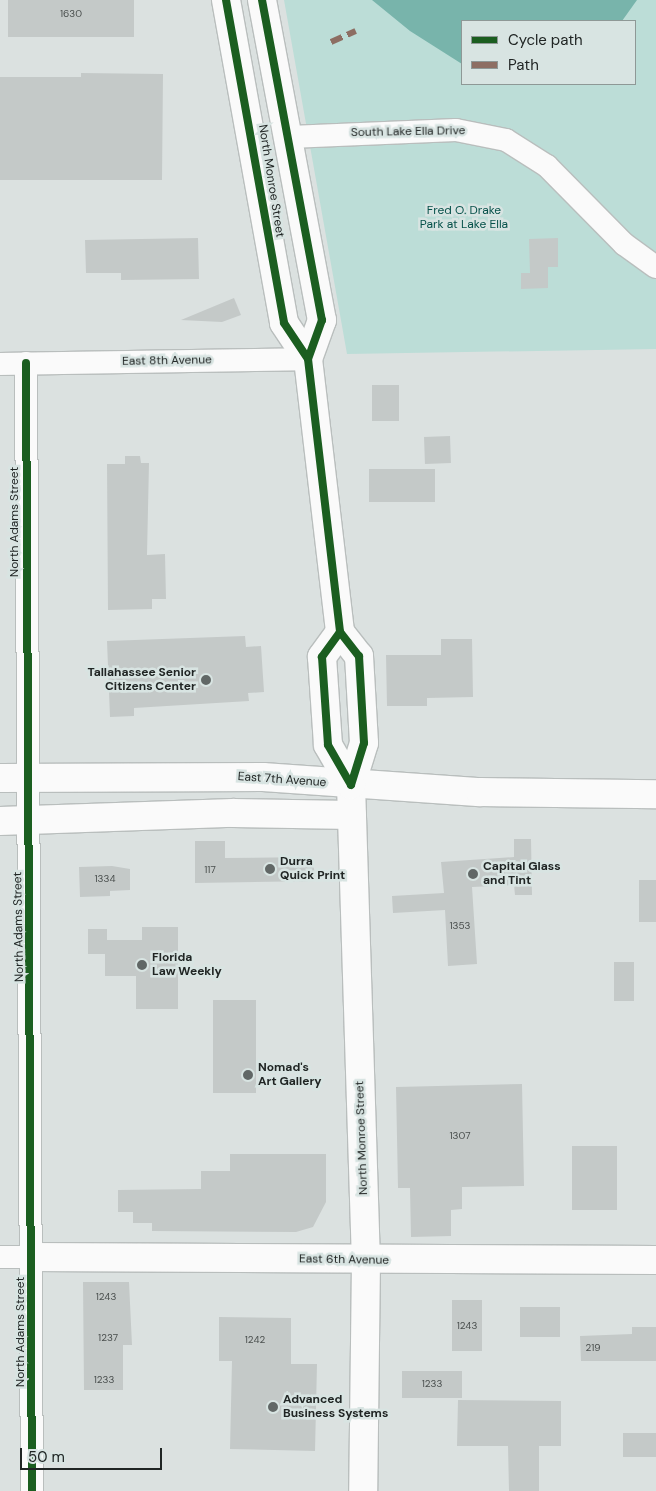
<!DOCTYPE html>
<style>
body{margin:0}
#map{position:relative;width:656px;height:1491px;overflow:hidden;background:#dbe1e0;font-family:"DM Sans",sans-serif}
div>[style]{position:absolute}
.green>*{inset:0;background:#bcddd7}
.water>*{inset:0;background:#78b4ab}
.building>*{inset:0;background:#c4c9c8;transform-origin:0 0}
.roads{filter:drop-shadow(1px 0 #b9bebd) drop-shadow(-1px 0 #b9bebd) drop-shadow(0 1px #b9bebd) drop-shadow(0 -1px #b9bebd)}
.minor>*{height:22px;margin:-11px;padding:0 11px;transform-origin:11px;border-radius:11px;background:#fafafa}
.tertiary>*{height:28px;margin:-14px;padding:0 14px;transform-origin:14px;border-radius:14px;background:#fafafa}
.primary>*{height:28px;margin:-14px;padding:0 14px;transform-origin:14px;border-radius:14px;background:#fafafa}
.quiet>*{height:6px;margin-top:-3px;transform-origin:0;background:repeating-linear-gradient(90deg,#8d6e63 0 12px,transparent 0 18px)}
.cycleway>*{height:8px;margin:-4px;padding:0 4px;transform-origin:4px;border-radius:4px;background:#1b5e20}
.dots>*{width:14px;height:14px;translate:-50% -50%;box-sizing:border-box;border:2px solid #d8e4e2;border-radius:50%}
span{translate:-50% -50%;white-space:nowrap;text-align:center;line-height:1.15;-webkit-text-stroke:5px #d8e4e2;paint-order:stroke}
.number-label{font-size:10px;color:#4a4f4e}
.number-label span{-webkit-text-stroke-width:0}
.street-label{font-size:12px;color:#202524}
.park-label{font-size:12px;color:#06514a}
.poi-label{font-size:12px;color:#202524;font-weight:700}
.right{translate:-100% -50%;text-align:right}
.left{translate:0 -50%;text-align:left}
.legend{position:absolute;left:461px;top:20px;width:175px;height:65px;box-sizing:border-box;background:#d8e4e2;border:1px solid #8e9896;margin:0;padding:6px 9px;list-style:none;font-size:15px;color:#202524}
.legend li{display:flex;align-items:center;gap:10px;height:25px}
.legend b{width:25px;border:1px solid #8e9896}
.scale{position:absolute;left:20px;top:1448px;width:142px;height:22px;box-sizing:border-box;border:2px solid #202524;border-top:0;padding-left:6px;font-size:15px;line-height:18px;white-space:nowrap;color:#202524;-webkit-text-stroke:4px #d8e4e2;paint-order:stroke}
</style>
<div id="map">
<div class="green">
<i style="clip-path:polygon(evenodd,284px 0,656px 0,656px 349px,347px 354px,284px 0,462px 21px,635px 21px,635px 84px,462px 84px,462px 21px)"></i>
</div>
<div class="water">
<i style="clip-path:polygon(372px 0,637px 0,622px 21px,462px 21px,462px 64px,410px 31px)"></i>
</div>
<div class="building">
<i style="left:8px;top:0;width:126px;height:37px"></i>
<i style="clip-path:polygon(81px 73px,163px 74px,162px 180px,0 180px,0 77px,81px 77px)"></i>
<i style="clip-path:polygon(198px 238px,199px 279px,121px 280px,121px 273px,86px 273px,85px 240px)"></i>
<i style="clip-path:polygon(558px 238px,558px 267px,548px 267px,548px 288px,521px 289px,521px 273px,530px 273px,529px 239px)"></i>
<i style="clip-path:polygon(234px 298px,241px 315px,222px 322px,181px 320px)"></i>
<i style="left:372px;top:385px;width:27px;height:36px"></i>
<i style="left:450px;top:436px;width:27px;height:26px;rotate:88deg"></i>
<i style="clip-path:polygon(125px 456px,140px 456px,141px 463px,149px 463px,147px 555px,165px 554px,166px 599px,152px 599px,152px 609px,108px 610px,107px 464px,125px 464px)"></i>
<i style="left:435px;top:469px;width:33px;height:66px;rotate:90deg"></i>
<i style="clip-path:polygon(245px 636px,246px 647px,261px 646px,264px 692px,248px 693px,249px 701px,134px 708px,134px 716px,110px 717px,107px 641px)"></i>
<i style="clip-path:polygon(441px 639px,472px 639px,473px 697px,427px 698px,427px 706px,387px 706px,386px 655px,441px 655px)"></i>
<i style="clip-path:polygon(514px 839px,531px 839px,532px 895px,515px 895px,514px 885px,472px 887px,477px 964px,448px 966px,445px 910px,393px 913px,392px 896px,444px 893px,441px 862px,514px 857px)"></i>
<i style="clip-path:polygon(195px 841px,225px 841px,225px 858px,312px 857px,316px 881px,195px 883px)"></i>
<i style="clip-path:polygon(112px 866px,130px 869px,130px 890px,110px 891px,110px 896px,80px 897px,79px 867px)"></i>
<i style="left:639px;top:880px;width:17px;height:42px"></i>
<i style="clip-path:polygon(142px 927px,178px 927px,178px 1009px,136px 1009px,136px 976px,105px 976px,105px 954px,88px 954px,88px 929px,107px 929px,107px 940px,142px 940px)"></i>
<i style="left:614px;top:962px;width:20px;height:39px"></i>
<i style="left:213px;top:1000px;width:43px;height:93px"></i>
<i style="clip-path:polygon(522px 1084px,524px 1186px,462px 1187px,462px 1209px,451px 1210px,451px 1236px,411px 1237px,410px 1188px,398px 1188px,396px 1087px)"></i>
<i style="left:572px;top:1146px;width:45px;height:64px"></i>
<i style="clip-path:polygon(230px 1154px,326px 1154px,326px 1202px,313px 1227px,296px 1232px,152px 1231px,152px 1223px,133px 1223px,133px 1212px,118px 1212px,118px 1190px,201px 1189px,201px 1171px,230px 1171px)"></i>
<i style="clip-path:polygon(83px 1282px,129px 1282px,132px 1345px,123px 1345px,123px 1390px,84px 1390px)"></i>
<i style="left:452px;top:1300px;width:30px;height:51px"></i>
<i style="left:560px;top:1307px;width:30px;height:40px;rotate:90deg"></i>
<i style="clip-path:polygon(219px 1317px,291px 1318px,291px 1364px,317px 1364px,315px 1451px,230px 1449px,232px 1361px,219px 1361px)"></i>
<i style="clip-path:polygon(632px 1327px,656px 1327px,656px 1361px,581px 1361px,580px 1336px,632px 1334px)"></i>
<i style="left:402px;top:1371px;width:60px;height:27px"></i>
<i style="clip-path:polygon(458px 1400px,561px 1401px,561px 1446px,539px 1446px,539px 1491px,509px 1491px,508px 1446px,457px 1446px)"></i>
<i style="left:623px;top:1433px;width:33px;height:24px"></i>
</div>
<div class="roads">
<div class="minor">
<i style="left:290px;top:137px;width:166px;rotate:-2.4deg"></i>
<i style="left:456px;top:130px;width:51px;rotate:11.3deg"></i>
<i style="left:506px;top:140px;width:49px;rotate:32.4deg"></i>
<i style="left:547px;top:166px;width:110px;rotate:45.4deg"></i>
<i style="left:624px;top:244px;width:39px;rotate:36deg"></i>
<i style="left:26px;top:363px;width:1128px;rotate:89.7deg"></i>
<i style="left:0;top:364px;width:308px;rotate:-0.9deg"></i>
<i style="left:0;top:1257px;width:32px"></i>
</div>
<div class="tertiary">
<i style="left:0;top:778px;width:263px;rotate:-0.2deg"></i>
<i style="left:263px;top:777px;width:218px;rotate:4deg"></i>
<i style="left:480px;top:792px;width:176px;rotate:0.7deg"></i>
<i style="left:0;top:821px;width:233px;rotate:-2deg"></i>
<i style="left:233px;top:813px;width:119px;rotate:1deg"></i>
<i style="left:32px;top:1257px;width:624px;rotate:0.28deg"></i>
</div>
<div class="primary">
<i style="left:226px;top:0;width:328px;rotate:79.8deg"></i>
<i style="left:284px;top:323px;width:43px;rotate:56.3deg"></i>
<i style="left:308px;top:359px;width:275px;rotate:83.3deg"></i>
<i style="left:340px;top:632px;width:31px;rotate:52deg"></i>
<i style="left:359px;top:656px;width:87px;rotate:86.7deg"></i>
<i style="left:364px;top:743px;width:44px;rotate:107.2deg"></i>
<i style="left:351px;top:785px;width:476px;rotate:88.2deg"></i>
<i style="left:366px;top:1261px;width:230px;rotate:90.7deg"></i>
<i style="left:262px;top:0;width:326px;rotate:79.4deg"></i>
<i style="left:322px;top:320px;width:41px;rotate:109.7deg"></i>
<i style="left:340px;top:632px;width:31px;rotate:126deg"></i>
<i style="left:322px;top:657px;width:88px;rotate:86.1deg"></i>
<i style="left:328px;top:745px;width:46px;rotate:60.1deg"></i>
</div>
</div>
<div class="quiet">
<i style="left:331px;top:42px;width:27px;rotate:-24deg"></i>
</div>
<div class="cycleway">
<i style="left:226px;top:0;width:328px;rotate:79.8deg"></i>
<i style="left:284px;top:323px;width:43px;rotate:56.3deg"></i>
<i style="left:308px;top:359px;width:275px;rotate:83.3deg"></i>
<i style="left:340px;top:632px;width:31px;rotate:52deg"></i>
<i style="left:359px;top:656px;width:87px;rotate:86.7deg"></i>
<i style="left:364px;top:743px;width:44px;rotate:107.2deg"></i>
<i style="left:262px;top:0;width:326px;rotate:79.4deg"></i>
<i style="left:322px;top:320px;width:41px;rotate:109.7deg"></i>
<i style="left:26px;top:363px;width:1128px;rotate:89.7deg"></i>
<i style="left:340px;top:632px;width:31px;rotate:126deg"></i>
<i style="left:322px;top:657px;width:88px;rotate:86.1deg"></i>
<i style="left:328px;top:745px;width:46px;rotate:60.1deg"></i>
</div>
<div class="dots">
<i style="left:206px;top:680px;background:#616766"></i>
<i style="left:270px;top:869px;background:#616766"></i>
<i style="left:473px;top:874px;background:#616766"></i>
<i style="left:142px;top:965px;background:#616766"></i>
<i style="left:248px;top:1075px;background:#616766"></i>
<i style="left:273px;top:1407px;background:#616766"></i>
</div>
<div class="number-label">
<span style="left:71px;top:14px">1630</span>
<span style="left:210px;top:870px">117</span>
<span style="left:105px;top:879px">1334</span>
<span style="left:460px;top:926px">1353</span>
<span style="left:460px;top:1136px">1307</span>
<span style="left:106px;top:1297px">1243</span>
<span style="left:467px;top:1326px">1243</span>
<span style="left:108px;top:1338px">1237</span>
<span style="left:255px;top:1340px">1242</span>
<span style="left:593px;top:1348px">219</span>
<span style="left:104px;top:1380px">1233</span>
<span style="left:432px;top:1384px">1233</span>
</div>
<div class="street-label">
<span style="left:408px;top:132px;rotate:-1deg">South Lake Ella Drive</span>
<span style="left:271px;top:181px;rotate:81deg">North Monroe Street</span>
<span style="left:167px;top:361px;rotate:-1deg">East 8th Avenue</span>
<span style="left:15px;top:522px;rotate:-90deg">North Adams Street</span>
<span style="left:282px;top:780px;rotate:4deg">East 7th Avenue</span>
<span style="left:19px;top:927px;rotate:-91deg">North Adams Street</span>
<span style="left:362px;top:1138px;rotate:-92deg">North Monroe Street</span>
<span style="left:344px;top:1260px;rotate:1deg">East 6th Avenue</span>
<span style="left:21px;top:1332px;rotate:-90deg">North Adams Street</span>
</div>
<div class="park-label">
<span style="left:464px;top:218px">Fred O. Drake<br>Park at Lake Ella</span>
</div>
<div class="poi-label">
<span class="right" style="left:196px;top:680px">Tallahassee Senior<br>Citizens Center</span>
<span class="left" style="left:280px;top:869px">Durra<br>Quick Print</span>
<span class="left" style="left:483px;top:874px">Capital Glass<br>and Tint</span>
<span class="left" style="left:152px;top:965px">Florida<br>Law Weekly</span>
<span class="left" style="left:258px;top:1075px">Nomad's<br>Art Gallery</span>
<span class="left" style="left:283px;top:1407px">Advanced<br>Business Systems</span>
</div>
<ul class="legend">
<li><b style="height:6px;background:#1b5e20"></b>Cycle path</li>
<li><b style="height:6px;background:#8d6e63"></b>Path</li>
</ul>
<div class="scale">50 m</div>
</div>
